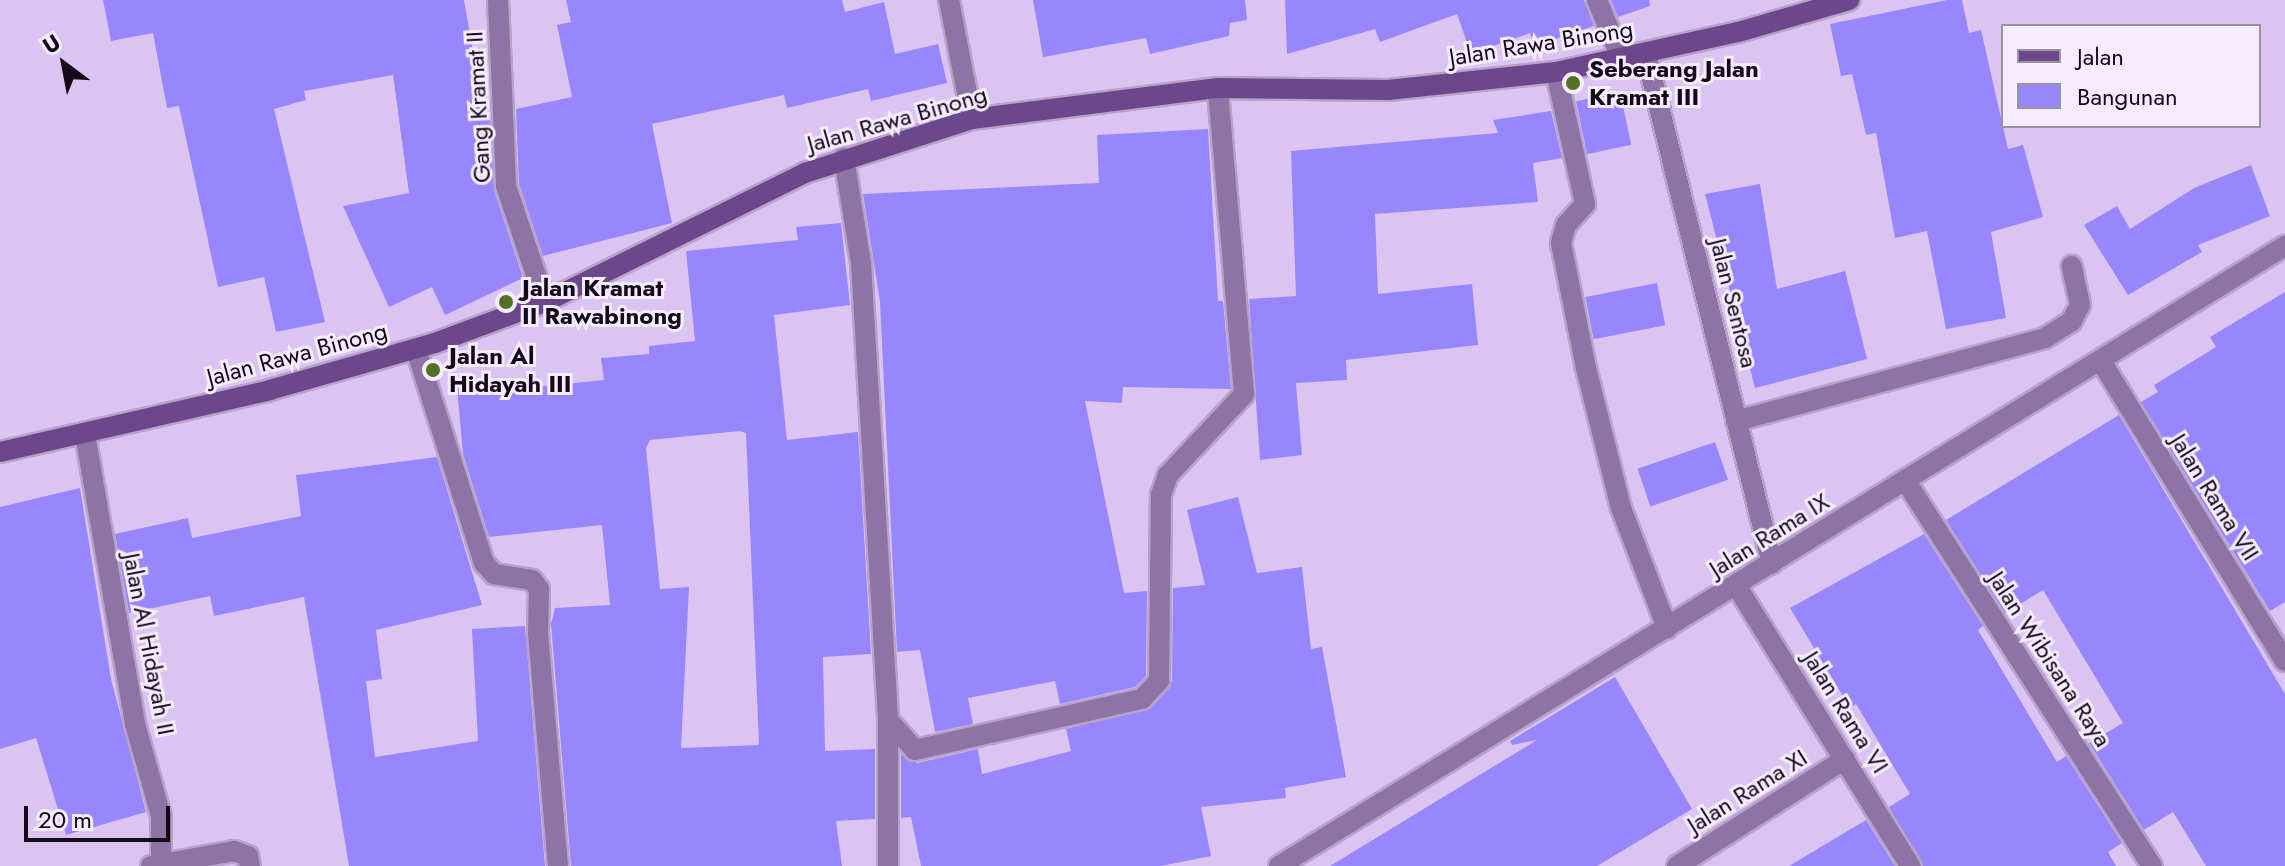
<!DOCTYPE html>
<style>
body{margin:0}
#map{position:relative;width:2285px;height:866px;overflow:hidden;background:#dbc4f1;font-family:Jost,sans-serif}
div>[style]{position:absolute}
.building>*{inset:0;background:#9886fc;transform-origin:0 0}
.roads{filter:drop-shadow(2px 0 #b7a3ca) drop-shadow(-2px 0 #b7a3ca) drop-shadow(0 2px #b7a3ca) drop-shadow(0 -2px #b7a3ca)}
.street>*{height:20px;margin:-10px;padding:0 10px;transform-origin:10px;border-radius:10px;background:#8d74a4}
.secondary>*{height:20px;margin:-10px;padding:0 10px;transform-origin:10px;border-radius:10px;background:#6d478c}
.dots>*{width:22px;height:22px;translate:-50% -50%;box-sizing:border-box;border:4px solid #f5ecfe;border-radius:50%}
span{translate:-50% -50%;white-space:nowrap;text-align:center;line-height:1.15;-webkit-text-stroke:6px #f5ecfe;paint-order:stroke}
.street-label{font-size:24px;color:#120a19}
.poi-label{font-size:24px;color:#120a19;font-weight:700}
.left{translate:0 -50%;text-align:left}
.legend{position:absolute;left:2001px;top:24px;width:260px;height:104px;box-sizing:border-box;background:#f5ecfe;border:2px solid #9a92a2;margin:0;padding:10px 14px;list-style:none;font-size:24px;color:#120a19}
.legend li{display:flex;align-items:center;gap:16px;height:40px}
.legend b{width:40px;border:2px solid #9a92a2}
.north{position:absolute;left:24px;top:24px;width:80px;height:80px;-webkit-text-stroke:6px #f5ecfe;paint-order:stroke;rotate:328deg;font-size:22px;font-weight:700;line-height:32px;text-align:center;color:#120a19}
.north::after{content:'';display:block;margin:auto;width:28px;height:36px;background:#120a19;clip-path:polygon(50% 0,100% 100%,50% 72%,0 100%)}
.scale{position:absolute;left:24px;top:806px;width:146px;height:36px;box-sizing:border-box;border:4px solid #120a19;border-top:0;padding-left:10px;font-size:24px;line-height:28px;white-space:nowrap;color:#120a19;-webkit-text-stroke:6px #f5ecfe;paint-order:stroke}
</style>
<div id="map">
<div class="building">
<i style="clip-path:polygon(103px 0,464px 0,484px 115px,490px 114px,494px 190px,523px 278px,445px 315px,432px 287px,389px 307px,343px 206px,409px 193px,393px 75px,304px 91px,306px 100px,274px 109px,325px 322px,276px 332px,264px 277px,218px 287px,179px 106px,167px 108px,153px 33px,111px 41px)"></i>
<i style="clip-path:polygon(566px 0,842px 0,845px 12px,884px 2px,895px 54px,938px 44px,947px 83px,871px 101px,868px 89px,787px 108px,784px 95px,652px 124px,672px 223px,543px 256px,519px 184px,516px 109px,572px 97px,557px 25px,571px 22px)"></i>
<i style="clip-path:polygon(1033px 0,1245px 0,1247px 20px,1230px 23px,1229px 36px,1150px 54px,1146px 38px,1043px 57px)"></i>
<i style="clip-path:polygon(1285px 0,1584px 0,1594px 26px,1535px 46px,1530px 33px,1471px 54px,1457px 14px,1380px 42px,1375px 29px,1287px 54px)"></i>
<i style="clip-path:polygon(1611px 0,1649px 0,1650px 6px,1618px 17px)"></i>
<i style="clip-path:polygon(1947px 0,1962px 0,1969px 33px,1981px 30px,2008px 149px,2023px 145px,2043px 217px,1991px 232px,2006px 318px,1946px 329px,1927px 231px,1895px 238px,1876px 133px,1866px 135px,1852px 74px,1841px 76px,1830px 24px)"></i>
<i style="left:1620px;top:92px;width:54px;height:45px;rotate:78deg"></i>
<i style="clip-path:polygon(1551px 111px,1562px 158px,1533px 163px,1538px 202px,1375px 214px,1378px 294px,1472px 284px,1478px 345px,1346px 360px,1347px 380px,1296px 383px,1302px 455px,1260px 460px,1249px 299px,1296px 296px,1291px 151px,1498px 133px,1493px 120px)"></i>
<i style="clip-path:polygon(1208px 129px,1218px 301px,1223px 301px,1231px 389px,1123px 387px,1122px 403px,1085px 401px,1124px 593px,1147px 591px,1146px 676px,1135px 687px,1060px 704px,1055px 681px,968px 698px,973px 724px,935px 732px,920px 650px,897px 652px,880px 302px,863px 194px,1099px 183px,1097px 135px)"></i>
<i style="clip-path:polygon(2251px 165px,2270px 216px,2198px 245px,2202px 252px,2128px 295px,2084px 225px,2117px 206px,2130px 229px,2194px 188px)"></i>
<i style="clip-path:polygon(1760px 184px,1777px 289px,1845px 271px,1867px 359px,1755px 388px,1705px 194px)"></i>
<i style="clip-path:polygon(evenodd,841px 223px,850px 305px,774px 315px,787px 440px,858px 432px,871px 654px,823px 657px,825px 751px,875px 749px,875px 819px,836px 821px,842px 866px,571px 866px,551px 624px,555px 608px,610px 605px,602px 525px,489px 537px,463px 454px,457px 388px,504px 383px,505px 390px,604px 380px,601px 358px,649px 354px,649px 346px,695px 341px,686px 251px,798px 240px,796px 227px,841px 223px,740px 431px,746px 433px,759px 745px,681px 748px,689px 587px,660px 589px,646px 448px,650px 440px,740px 431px)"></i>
<i style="left:1657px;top:283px;width:43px;height:73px;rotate:79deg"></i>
<i style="clip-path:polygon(2285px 292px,2285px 602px,2270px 611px,2141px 402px,2158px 392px,2154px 385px,2216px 347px,2210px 337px)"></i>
<i style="clip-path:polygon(2119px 415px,2285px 694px,2285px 866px,2206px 866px,2173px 812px,2144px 830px,2089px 743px,2123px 723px,2043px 590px,2005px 613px,1946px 520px)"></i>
<i style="left:1715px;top:442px;width:40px;height:82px;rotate:71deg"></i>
<i style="clip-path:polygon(437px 457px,482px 605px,376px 630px,382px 679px,366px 681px,375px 757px,478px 741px,472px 629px,525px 626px,545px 866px,349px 866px,304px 597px,214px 616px,210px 596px,129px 613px,115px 534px,188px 518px,192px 538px,301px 516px,296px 475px)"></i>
<i style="clip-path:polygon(80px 488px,111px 679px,146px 812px,66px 835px,36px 738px,0 749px,0 507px)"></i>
<i style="clip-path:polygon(1238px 497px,1257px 573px,1302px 567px,1311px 649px,1322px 647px,1346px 777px,1285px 788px,1286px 798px,1201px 807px,1211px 856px,1161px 866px,921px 866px,911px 817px,901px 818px,901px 754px,917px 763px,978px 749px,982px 774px,1071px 751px,1066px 729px,1151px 708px,1172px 681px,1173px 588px,1205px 585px,1187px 510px)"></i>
<i style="clip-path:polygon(1924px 534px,1983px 626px,1978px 630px,2057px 762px,2066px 756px,2122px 843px,2108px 852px,2116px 866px,1923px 866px,1889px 807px,1910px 794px,1856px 704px,1850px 708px,1790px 608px)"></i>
<i style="clip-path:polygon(1615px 677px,1692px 809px,1597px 866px,1330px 866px,1537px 740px,1512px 745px,1510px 741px)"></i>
<i style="clip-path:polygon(1866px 820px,1895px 866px,1789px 866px)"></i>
</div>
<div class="roads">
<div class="street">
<i style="left:498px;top:0;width:186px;rotate:87.5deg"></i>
<i style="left:506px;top:186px;width:122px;rotate:71.4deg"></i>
<i style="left:949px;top:0;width:121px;rotate:79.1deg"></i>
<i style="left:1597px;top:0;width:65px;rotate:67.4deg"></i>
<i style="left:1646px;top:54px;width:525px;rotate:76.12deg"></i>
<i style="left:1556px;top:72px;width:135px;rotate:77.6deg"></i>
<i style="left:1585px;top:204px;width:28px;rotate:132deg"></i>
<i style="left:1566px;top:225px;width:19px;rotate:106deg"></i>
<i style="left:1561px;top:243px;width:127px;rotate:78.7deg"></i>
<i style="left:1586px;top:368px;width:144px;rotate:76deg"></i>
<i style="left:1621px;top:508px;width:129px;rotate:69deg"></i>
<i style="left:844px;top:158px;width:106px;rotate:80.8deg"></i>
<i style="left:861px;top:263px;width:458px;rotate:86.6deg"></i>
<i style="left:888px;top:720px;width:40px;rotate:48deg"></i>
<i style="left:915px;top:750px;width:233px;rotate:-12.7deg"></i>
<i style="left:1142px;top:699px;width:25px;rotate:-47deg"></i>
<i style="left:1159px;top:681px;width:186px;rotate:-89.4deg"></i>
<i style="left:1161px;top:495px;width:21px;rotate:-71deg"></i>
<i style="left:1168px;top:475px;width:111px;rotate:-46.8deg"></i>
<i style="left:1244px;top:394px;width:307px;rotate:-94.9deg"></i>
<i style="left:416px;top:349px;width:225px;rotate:72.4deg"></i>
<i style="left:484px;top:563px;width:15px;rotate:48deg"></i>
<i style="left:494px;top:574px;width:38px;rotate:9deg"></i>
<i style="left:532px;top:580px;width:11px;rotate:52deg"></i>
<i style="left:539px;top:589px;width:44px;rotate:91.3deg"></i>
<i style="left:538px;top:633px;width:234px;rotate:85.1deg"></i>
<i style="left:2101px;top:361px;width:352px;rotate:58.5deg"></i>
<i style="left:1736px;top:421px;width:320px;rotate:-15deg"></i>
<i style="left:2045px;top:338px;width:31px;rotate:-32deg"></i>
<i style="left:2071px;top:322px;width:19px;rotate:-62deg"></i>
<i style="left:2080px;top:305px;width:40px;rotate:-102deg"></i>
<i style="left:85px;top:434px;width:294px;rotate:80.2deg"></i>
<i style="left:135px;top:724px;width:96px;rotate:74.2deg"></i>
<i style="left:161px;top:816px;width:47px;rotate:90deg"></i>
<i style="left:1905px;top:480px;width:458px;rotate:57.4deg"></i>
<i style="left:1736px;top:585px;width:331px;rotate:58.2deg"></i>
<i style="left:888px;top:720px;width:146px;rotate:90deg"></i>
<i style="left:151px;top:866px;width:84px;rotate:-10.2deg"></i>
<i style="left:234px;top:851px;width:15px;rotate:20deg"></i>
<i style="left:248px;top:856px;width:10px;rotate:79deg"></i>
<i style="left:1279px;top:866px;width:1182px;rotate:-31.65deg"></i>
<i style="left:1677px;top:866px;width:199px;rotate:-32.5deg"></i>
</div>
<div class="secondary">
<i style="left:0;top:452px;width:277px;rotate:-12.9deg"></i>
<i style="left:270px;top:390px;width:172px;rotate:-15.9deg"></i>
<i style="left:435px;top:343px;width:117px;rotate:-20.4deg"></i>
<i style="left:545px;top:302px;width:290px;rotate:-26.4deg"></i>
<i style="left:805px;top:173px;width:176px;rotate:-17.9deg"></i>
<i style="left:972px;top:119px;width:248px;rotate:-7.2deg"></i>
<i style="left:1218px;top:88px;width:170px;rotate:0.7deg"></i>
<i style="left:1388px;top:90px;width:169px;rotate:-6.1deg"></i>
<i style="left:1556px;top:72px;width:186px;rotate:-12.4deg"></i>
<i style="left:1738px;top:32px;width:116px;rotate:-16.1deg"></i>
</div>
</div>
<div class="dots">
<i style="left:1573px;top:83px;background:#537126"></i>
<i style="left:506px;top:302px;background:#537126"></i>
<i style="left:433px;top:370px;background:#537126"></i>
</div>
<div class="street-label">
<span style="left:1541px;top:43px;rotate:-9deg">Jalan Rawa Binong</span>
<span style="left:478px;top:107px;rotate:-93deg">Gang Kramat II</span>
<span style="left:897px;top:119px;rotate:-16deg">Jalan Rawa Binong</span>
<span style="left:1734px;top:303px;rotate:76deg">Jalan Sentosa</span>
<span style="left:297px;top:354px;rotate:-15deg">Jalan Rawa Binong</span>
<span style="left:2215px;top:497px;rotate:58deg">Jalan Rama VII</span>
<span style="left:1769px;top:535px;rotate:-32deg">Jalan Rama IX</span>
<span style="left:149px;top:644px;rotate:79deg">Jalan Al Hidayah II</span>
<span style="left:2050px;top:659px;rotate:57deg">Jalan Wibisana Raya</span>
<span style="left:1846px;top:712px;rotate:58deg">Jalan Rama VI</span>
<span style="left:1747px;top:791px;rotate:-32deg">Jalan Rama XI</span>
</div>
<div class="poi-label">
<span class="left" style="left:1589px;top:83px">Seberang Jalan<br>Kramat III</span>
<span class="left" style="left:522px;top:302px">Jalan Kramat<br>II Rawabinong</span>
<span class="left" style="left:449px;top:370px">Jalan Al<br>Hidayah III</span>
</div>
<ul class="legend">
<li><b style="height:10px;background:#6d478c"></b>Jalan</li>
<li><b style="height:22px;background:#9886fc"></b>Bangunan</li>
</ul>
<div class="north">U</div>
<div class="scale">20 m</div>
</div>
